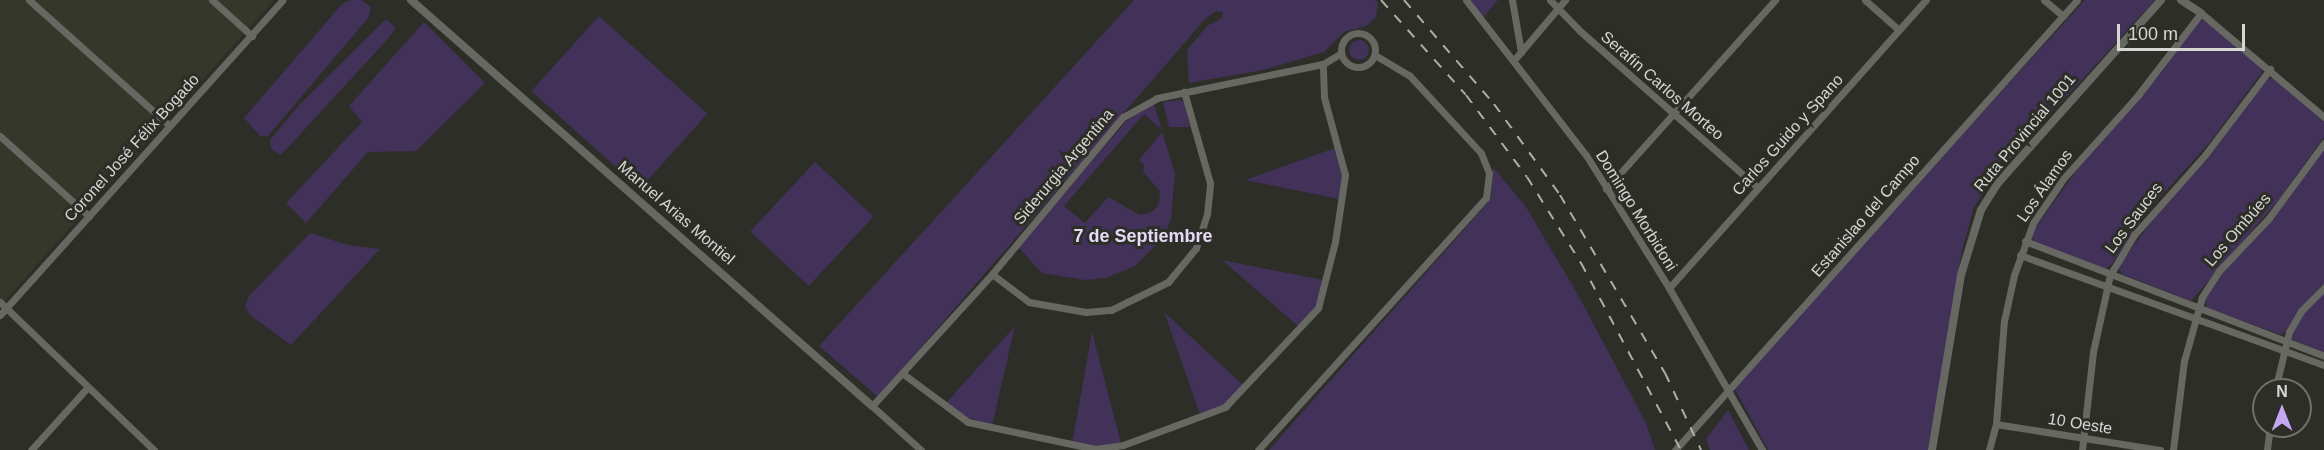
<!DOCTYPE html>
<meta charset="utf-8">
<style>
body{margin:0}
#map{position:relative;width:2324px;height:450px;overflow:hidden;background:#2d2e27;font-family:Arial,sans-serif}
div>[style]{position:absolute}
.built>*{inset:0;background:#36372b}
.green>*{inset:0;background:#423159;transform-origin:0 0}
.round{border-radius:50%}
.minor>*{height:7px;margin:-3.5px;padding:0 3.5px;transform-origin:3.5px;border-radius:3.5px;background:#676861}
.minor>.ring{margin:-3.5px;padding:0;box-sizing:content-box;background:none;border:7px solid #676861;border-radius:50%}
.tertiary>*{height:8px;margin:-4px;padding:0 4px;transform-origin:4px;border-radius:4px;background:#676861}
.rail>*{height:2px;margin-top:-1px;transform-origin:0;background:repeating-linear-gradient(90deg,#adada9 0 10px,transparent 0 20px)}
span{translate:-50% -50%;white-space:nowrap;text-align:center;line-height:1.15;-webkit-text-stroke:6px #2d2e27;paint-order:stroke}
.street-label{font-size:16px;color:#d6d6d2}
.neighbourhood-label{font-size:18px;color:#e4daf6;font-weight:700}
.north{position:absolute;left:2252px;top:378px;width:60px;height:60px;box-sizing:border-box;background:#2d2e27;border:2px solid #71716b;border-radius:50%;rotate:0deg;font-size:16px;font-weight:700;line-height:24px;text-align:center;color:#d6d6d2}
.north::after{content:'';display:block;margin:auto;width:21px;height:27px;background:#c4a7f1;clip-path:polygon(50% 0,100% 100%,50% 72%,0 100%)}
.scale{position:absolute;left:2117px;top:24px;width:128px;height:27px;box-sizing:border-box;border:3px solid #d6d6d2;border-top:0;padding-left:8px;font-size:18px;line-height:21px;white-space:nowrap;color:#d6d6d2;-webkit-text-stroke:4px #2d2e27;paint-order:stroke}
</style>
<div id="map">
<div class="built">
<i style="clip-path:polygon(0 0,274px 0,0 306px)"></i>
</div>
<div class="green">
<i style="clip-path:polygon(351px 0,361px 0,371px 7px,369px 17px,268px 136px,260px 136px,244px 118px,342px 4px)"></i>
<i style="clip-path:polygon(1134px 0,1375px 0,1378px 3px,1376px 17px,1366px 26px,1344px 32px,1324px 52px,1263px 70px,1189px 83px,1187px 50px,1207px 26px,1222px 18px,1223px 12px,1216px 11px,1206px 18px,878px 397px,819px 346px)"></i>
<i style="clip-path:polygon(1466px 0,1498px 0,1482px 19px)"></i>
<i style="clip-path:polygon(2085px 0,2155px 0,1997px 173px,1974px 207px,1962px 251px,1928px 450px,1768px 450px,1735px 389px,1834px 274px)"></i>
<i style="left:599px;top:16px;width:146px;height:101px;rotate:42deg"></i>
<i style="clip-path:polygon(386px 19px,396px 28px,385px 42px,281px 155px,271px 149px,270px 140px,299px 105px)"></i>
<i style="clip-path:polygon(2208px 19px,2260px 65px,2262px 72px,2210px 142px,2148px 211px,2112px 264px,2105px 269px,2034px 241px,2031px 234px,2084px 160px,2160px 74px,2198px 21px)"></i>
<i style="clip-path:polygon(424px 22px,485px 83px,416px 151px,368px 152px,306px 223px,286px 203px,362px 122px,349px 106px)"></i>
<i class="round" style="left:1349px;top:40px;width:20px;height:20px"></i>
<i style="clip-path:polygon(2276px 78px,2324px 120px,2324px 137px,2278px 201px,2191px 301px,2122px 274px,2118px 267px,2164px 204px,2208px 159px,2266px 79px)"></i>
<i style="clip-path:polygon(1180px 100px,1184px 102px,1190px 127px,1169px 127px,1163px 102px)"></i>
<i style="clip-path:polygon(evenodd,1154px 104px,1175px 174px,1171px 218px,1165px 236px,1135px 266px,1106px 278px,1085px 280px,1042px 273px,1018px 247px,1129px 118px,1154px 104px,1144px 114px,1163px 131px,1139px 160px,1144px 165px,1143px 172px,1160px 191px,1159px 204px,1152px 212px,1140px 215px,1108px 197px,1085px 223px,1064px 206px,1144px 114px)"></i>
<i style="clip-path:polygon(1335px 148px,1343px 175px,1339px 199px,1245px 180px)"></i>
<i style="clip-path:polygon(2324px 149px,2324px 284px,2282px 335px,2207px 308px,2205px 298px,2224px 268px,2272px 219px)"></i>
<i style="left:815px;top:162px;width:80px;height:95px;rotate:43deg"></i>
<i style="clip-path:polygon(1493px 167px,1526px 207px,1577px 293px,1646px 423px,1655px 450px,1269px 450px,1491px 199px)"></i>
<i style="clip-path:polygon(310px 233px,348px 245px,380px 249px,291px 345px,250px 315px,245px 306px,249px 296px)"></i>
<i style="clip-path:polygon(1222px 260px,1323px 280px,1315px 307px,1299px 327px)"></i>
<i style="clip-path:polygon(2324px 292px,2324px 352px,2291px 339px,2302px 315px)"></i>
<i style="clip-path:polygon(1164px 312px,1244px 386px,1224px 406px,1201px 417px)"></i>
<i style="clip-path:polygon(1015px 326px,992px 426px,969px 418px,946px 403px)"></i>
<i style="clip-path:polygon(1092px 332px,1121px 443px,1095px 447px,1072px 444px)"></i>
<i style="clip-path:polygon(1728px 410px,1749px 450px,1710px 450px,1706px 439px)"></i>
</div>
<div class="minor">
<i style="left:29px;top:0;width:188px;rotate:41.8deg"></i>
<i style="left:212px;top:0;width:54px;rotate:42deg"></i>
<i style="left:1466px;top:0;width:196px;rotate:52.3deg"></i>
<i style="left:1586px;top:155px;width:157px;rotate:58deg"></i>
<i style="left:1669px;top:288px;width:187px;rotate:60.1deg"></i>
<i style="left:1512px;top:0;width:53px;rotate:80.2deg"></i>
<i style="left:1550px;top:0;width:43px;rotate:45.9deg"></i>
<i style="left:1580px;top:31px;width:237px;rotate:41.4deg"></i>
<i style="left:1865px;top:0;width:45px;rotate:41.4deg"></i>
<i style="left:2044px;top:0;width:25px;rotate:40deg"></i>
<i class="ring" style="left:1341px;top:33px;width:27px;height:27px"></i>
<i style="left:1514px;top:60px;width:79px;rotate:-49.6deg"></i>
<i style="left:0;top:136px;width:120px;rotate:42deg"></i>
<i style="left:1606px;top:189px;width:254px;rotate:-48.2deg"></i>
<i style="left:2025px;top:241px;width:320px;rotate:21deg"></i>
<i style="left:2020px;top:255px;width:323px;rotate:19.9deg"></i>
<i style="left:992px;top:274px;width:46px;rotate:37.1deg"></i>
<i style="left:1029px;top:302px;width:58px;rotate:10deg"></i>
<i style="left:1086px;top:312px;width:25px;rotate:-5deg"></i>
<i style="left:1111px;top:310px;width:64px;rotate:-26.2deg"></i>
<i style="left:1168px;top:282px;width:44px;rotate:-50.5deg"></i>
<i style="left:1196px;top:248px;width:36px;rotate:-72deg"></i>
<i style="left:1207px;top:214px;width:31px;rotate:-84deg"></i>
<i style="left:1210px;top:183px;width:95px;rotate:-105.9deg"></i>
<i style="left:1669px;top:288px;width:386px;rotate:-48.3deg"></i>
<i style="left:0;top:302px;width:214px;rotate:43.9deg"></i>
<i style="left:0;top:315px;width:423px;rotate:-48.1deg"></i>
<i style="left:902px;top:373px;width:82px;rotate:36.6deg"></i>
<i style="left:968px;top:422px;width:130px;rotate:12deg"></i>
<i style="left:1095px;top:449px;width:28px;rotate:-8deg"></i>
<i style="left:1123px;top:445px;width:109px;rotate:-20.4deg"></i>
<i style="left:1225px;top:407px;width:136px;rotate:-46.8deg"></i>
<i style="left:1318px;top:308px;width:68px;rotate:-75.6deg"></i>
<i style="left:1335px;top:242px;width:68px;rotate:-81.5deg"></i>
<i style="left:1345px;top:175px;width:81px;rotate:-105.1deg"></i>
<i style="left:1324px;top:97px;width:33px;rotate:-92deg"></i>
<i style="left:2275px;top:390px;width:60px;rotate:-76.4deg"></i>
<i style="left:2289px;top:332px;width:24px;rotate:-60deg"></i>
<i style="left:2301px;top:311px;width:33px;rotate:-45deg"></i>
<i style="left:1996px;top:424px;width:166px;rotate:9deg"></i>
<i style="left:31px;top:450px;width:84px;rotate:-47.9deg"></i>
<i style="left:921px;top:450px;width:66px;rotate:-138.1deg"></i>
<i style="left:872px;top:406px;width:178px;rotate:-47.7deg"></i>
<i style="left:992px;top:274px;width:204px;rotate:-50.2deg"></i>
<i style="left:1123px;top:117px;width:39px;rotate:-29deg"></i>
<i style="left:1157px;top:98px;width:169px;rotate:-11.6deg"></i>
<i style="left:1323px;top:64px;width:21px;rotate:-31deg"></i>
<i style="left:1258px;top:450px;width:340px;rotate:-47.9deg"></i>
<i style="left:1486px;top:198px;width:25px;rotate:-83deg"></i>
<i style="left:1489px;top:173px;width:22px;rotate:-112deg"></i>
<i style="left:1481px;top:153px;width:105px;rotate:-132.7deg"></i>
<i style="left:1410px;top:76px;width:41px;rotate:-149deg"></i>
<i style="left:1675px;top:450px;width:603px;rotate:-48.22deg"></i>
<i style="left:1989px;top:450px;width:27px;rotate:-75deg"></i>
<i style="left:1996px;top:424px;width:103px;rotate:-85.6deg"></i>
<i style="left:2004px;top:321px;width:47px;rotate:-77.7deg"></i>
<i style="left:2014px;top:275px;width:55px;rotate:-69.9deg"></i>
<i style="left:2033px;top:223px;width:53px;rotate:-55.7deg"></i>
<i style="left:2063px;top:179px;width:113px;rotate:-48.2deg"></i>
<i style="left:2138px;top:95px;width:103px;rotate:-52.5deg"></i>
<i style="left:2201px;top:13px;width:161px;rotate:40.2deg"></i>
<i style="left:2082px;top:450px;width:99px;rotate:-83.6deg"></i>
<i style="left:2093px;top:352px;width:79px;rotate:-77.6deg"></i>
<i style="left:2110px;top:275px;width:47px;rotate:-59deg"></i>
<i style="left:2134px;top:235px;width:107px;rotate:-48.4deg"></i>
<i style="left:2205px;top:155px;width:108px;rotate:-52.9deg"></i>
<i style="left:2173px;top:450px;width:90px;rotate:-83deg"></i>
<i style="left:2184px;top:361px;width:66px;rotate:-74.3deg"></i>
<i style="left:2202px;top:297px;width:30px;rotate:-57deg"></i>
<i style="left:2218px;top:272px;width:74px;rotate:-46.6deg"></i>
<i style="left:2269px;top:218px;width:93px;rotate:-53.7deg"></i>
<i style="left:2267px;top:450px;width:24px;rotate:-83deg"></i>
</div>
<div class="tertiary">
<i style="left:411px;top:0;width:614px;rotate:41.37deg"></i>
<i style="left:2181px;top:0;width:24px;rotate:33deg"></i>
<i style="left:1932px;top:450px;width:177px;rotate:-80.6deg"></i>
<i style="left:1961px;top:275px;width:68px;rotate:-72.9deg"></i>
<i style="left:1981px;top:210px;width:32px;rotate:-58deg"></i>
<i style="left:1998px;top:183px;width:245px;rotate:-48.3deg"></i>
</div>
<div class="rail">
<i style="left:1381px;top:0;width:127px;rotate:48.2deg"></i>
<i style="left:1466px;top:95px;width:102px;rotate:53.4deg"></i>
<i style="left:1527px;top:177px;width:102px;rotate:57.9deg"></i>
<i style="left:1581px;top:263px;width:212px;rotate:61.9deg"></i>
<i style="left:1404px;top:0;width:138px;rotate:49.1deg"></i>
<i style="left:1494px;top:104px;width:112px;rotate:54deg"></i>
<i style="left:1560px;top:195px;width:207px;rotate:59.5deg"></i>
<i style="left:1665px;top:373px;width:85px;rotate:64.9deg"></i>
</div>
<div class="street-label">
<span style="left:1662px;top:86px;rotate:41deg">Serafín Carlos Morteo</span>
<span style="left:2025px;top:133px;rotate:-50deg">Ruta Provincial 1001</span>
<span style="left:1788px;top:135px;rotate:-48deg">Carlos Guido y Spano</span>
<span style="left:132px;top:148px;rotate:-48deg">Coronel José Félix Bogado</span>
<span style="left:1064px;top:167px;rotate:-50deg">Siderurgia Argentina</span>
<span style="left:2045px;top:186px;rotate:-55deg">Los Álamos</span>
<span style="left:1636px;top:211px;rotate:58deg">Domingo Morbidoni</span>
<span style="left:676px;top:213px;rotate:41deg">Manuel Arias Montiel</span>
<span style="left:1866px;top:216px;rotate:-49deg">Estanislao del Campo</span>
<span style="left:2134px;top:218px;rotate:-53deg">Los Sauces</span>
<span style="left:2238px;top:230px;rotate:-49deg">Los Ombúes</span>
<span style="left:2080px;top:424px;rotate:9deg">10 Oeste</span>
</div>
<div class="neighbourhood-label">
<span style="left:1143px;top:236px">7 de Septiembre</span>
</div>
<div class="north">N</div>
<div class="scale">100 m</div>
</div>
